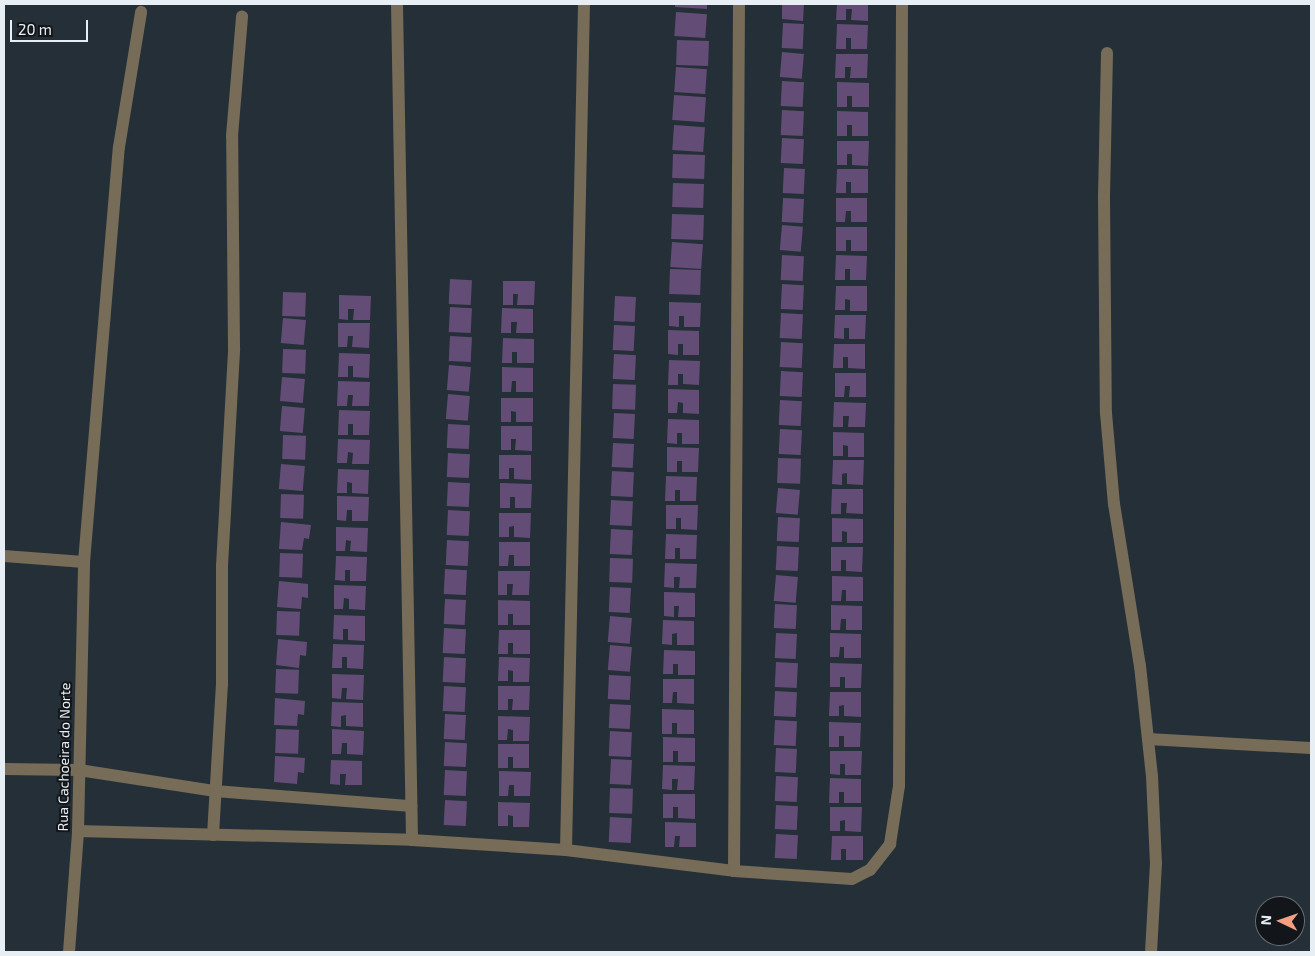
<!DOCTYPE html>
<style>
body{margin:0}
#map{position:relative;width:1315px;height:956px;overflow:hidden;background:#242f37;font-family:"Exo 2",sans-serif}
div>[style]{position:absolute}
.building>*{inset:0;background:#634d77;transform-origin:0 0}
.street>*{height:12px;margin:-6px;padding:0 6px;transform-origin:6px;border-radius:6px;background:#766c58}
span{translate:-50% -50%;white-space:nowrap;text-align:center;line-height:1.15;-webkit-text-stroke:4px #12161a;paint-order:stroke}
.street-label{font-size:14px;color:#e8eff4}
.frame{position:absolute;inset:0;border:5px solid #e8eff4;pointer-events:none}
.north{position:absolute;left:1255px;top:896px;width:50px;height:50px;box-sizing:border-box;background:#12161a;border:1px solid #686d71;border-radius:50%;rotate:273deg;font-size:14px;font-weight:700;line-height:20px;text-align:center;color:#e8eff4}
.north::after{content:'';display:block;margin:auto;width:18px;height:22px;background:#f2a081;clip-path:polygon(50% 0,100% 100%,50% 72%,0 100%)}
.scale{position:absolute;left:10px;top:20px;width:78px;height:22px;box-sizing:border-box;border:2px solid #e8eff4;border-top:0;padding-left:6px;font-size:15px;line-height:18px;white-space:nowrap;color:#e8eff4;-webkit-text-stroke:4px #12161a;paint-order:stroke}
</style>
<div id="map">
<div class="building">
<i style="clip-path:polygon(675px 4px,707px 4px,707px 9px,675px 7px)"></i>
<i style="clip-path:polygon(782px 4px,804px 4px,803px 21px,782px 19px)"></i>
<i style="clip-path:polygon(837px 4px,868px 4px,868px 21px,851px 20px,852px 9px,846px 9px,846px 20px,836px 20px)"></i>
<i style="left:676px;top:12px;width:31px;height:24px;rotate:4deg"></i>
<i style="left:783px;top:23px;width:21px;height:25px;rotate:3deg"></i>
<i style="clip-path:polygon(837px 24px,868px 25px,867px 49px,851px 49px,851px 38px,846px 38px,846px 49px,836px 49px)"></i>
<i style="left:677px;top:40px;width:32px;height:25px;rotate:2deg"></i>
<i style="left:782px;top:52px;width:22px;height:25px;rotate:5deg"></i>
<i style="clip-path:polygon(836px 54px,868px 54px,867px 78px,850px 78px,851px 67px,845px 67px,845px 78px,835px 78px)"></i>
<i style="left:676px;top:67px;width:31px;height:25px;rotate:4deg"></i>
<i style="left:782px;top:81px;width:22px;height:25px;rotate:3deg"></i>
<i style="clip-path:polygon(837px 82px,869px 83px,869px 107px,852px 107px,852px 96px,847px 96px,847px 107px,837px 107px)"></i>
<i style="left:674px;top:95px;width:32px;height:25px;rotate:4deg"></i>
<i style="left:782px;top:110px;width:22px;height:25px;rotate:3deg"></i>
<i style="clip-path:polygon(837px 111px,868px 112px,868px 136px,852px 136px,852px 125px,847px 125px,847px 136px,837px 136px)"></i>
<i style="left:674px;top:125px;width:31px;height:25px;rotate:4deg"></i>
<i style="left:782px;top:138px;width:22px;height:25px;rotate:3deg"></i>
<i style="clip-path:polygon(837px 141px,869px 141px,868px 166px,852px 165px,852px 154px,847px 154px,847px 165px,837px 165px)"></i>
<i style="left:673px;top:154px;width:32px;height:24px;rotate:2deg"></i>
<i style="left:784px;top:168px;width:21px;height:25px;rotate:3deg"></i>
<i style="clip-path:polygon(837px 169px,868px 169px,868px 193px,851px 193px,851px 182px,846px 182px,846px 193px,836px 193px)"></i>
<i style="left:673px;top:183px;width:31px;height:24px;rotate:2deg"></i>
<i style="left:783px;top:198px;width:21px;height:24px;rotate:3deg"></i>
<i style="clip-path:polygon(836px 198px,867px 198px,867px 222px,851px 222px,851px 211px,846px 211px,845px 222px,836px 222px)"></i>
<i style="left:672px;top:214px;width:32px;height:25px;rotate:2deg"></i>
<i style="left:782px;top:225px;width:21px;height:25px;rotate:5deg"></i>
<i style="clip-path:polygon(836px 227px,867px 227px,867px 251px,851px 251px,851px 240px,846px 240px,846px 251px,836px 251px)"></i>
<i style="left:672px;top:242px;width:31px;height:25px;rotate:4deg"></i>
<i style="left:782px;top:255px;width:22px;height:25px;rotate:3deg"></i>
<i style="clip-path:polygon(836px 255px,867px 256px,866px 280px,850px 280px,850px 269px,845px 269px,845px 280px,835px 280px)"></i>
<i style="left:670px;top:269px;width:31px;height:25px;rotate:2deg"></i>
<i style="left:450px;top:279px;width:22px;height:25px;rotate:3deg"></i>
<i style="clip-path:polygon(503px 281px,535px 281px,534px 305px,517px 305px,518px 294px,513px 294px,513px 305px,503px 305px)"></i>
<i style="left:782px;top:284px;width:22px;height:25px;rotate:3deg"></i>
<i style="clip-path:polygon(836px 286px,867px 286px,867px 311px,850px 311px,850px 300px,845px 299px,845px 310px,835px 310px)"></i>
<i style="left:283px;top:292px;width:23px;height:24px;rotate:2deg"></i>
<i style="clip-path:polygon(339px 295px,371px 296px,370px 320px,353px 320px,354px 309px,348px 309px,348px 320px,339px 319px)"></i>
<i style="left:615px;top:296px;width:21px;height:25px;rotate:3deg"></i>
<i style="clip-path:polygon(669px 302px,701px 303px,700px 327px,684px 327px,684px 316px,679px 316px,679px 327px,669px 326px)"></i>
<i style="left:450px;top:307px;width:22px;height:25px;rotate:3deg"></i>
<i style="clip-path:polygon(502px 308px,533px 309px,533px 333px,516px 333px,517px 322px,511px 322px,511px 333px,501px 333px)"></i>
<i style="left:781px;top:313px;width:22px;height:25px;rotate:3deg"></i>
<i style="clip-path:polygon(835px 315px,866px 315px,865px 339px,849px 339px,849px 328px,844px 328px,844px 339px,834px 338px)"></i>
<i style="left:283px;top:318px;width:23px;height:25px;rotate:5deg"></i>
<i style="clip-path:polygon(338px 323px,370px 323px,369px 348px,352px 347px,353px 336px,348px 336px,347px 347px,338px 347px)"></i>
<i style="left:614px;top:325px;width:21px;height:25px;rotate:3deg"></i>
<i style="clip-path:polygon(668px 330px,699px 331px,699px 355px,683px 355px,683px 344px,678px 344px,678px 355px,668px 354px)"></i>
<i style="left:450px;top:336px;width:22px;height:25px;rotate:3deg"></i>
<i style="clip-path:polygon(503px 338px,534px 339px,534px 363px,517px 363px,517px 352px,512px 352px,512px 363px,502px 363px)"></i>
<i style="left:781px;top:342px;width:22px;height:25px;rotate:3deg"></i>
<i style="clip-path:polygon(834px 344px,865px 344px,865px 369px,848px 368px,848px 357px,843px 357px,843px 368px,833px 368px)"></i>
<i style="left:283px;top:349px;width:23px;height:24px;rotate:2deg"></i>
<i style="clip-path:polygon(339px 353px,370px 354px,369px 378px,353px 377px,353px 366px,348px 366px,348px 377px,338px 377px)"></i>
<i style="left:614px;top:354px;width:22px;height:25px;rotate:3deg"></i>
<i style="clip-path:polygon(669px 360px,700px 361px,699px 385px,683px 384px,683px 374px,678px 374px,678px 385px,668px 385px)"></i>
<i style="left:449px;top:365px;width:22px;height:25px;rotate:5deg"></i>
<i style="clip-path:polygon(502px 367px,533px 368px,533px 392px,516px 392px,516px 381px,512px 381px,511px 392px,502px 392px)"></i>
<i style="left:781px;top:371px;width:22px;height:25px;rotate:3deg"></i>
<i style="clip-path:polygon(835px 373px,866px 373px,866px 397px,849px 397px,850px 386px,845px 386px,844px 397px,835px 397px)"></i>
<i style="left:282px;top:377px;width:23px;height:24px;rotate:5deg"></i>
<i style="clip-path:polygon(338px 381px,370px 382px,369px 406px,352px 406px,353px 395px,348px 395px,347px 406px,337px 406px)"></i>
<i style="left:613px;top:384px;width:23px;height:25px;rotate:2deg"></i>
<i style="clip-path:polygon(668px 389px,699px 390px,699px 414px,683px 413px,683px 403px,678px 402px,677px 413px,668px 413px)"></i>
<i style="left:448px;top:394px;width:22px;height:25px;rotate:5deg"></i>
<i style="clip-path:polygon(501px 398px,533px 398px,533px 422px,516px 422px,516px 412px,511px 411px,511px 422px,501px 422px)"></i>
<i style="left:780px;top:400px;width:22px;height:25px;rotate:3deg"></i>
<i style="clip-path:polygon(834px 402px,866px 403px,865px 427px,848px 427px,849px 416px,843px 416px,843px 427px,833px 427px)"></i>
<i style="left:282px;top:406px;width:23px;height:25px;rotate:5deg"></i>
<i style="clip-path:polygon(339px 410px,370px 411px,369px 435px,353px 435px,353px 424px,348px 424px,348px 435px,338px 435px)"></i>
<i style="left:614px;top:413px;width:21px;height:25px;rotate:3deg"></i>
<i style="clip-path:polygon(668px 419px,699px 420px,699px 444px,682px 444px,682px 433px,677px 433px,677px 444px,667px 443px)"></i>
<i style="left:448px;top:424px;width:22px;height:24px;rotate:3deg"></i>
<i style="clip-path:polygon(501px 426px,532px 426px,532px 451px,515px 450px,516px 439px,511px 439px,511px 450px,501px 450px)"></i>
<i style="left:780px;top:429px;width:22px;height:25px;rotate:3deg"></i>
<i style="clip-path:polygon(833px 432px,864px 433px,864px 457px,848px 457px,848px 446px,843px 445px,843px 456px,833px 456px)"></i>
<i style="left:283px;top:435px;width:23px;height:24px;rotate:2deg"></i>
<i style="clip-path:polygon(338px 439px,370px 440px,369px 464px,352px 464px,353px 453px,348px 452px,347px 463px,337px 463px)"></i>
<i style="left:613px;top:443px;width:21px;height:24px;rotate:3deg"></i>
<i style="clip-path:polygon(667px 447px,699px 448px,698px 472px,682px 472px,682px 461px,677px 461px,677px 472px,667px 472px)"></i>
<i style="left:448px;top:453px;width:22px;height:24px;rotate:3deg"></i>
<i style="clip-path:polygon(499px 455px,531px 455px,531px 480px,514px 479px,514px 468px,509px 468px,509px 479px,499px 479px)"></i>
<i style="left:778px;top:458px;width:23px;height:25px;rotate:2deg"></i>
<i style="clip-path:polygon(833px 460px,864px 460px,863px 485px,847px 484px,847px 473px,842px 474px,842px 485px,832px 484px)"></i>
<i style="left:281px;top:464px;width:24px;height:25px;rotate:5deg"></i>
<i style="clip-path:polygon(338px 469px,369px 470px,368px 494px,352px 493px,352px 483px,347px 482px,347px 493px,337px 493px)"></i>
<i style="left:612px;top:471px;width:22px;height:25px;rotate:3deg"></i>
<i style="clip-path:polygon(666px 476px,697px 477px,696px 501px,680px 501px,680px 490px,675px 490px,675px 501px,665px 501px)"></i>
<i style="left:448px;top:482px;width:22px;height:24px;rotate:3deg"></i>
<i style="clip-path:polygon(500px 483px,532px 484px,531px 508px,515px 508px,515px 497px,510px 497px,510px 508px,500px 508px)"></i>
<i style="left:778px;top:488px;width:22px;height:25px;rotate:5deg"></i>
<i style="clip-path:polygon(832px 489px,863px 489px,863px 514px,846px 513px,847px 503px,841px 503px,841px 514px,831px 514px)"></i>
<i style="left:281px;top:494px;width:23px;height:24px;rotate:2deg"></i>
<i style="clip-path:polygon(337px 496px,369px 497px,368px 521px,352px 521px,352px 510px,347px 510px,346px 521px,337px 520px)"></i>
<i style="left:611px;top:500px;width:22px;height:25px;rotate:3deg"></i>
<i style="clip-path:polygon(666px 505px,698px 505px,697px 530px,681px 529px,681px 518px,676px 518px,676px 529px,666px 529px)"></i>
<i style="left:448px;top:510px;width:22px;height:25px;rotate:3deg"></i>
<i style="clip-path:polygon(499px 513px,531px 513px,530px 538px,514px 537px,514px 526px,509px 527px,509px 537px,499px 537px)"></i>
<i style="left:778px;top:517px;width:22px;height:24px;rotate:3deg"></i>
<i style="clip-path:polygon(832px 518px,863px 519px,863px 543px,847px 543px,847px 532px,842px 531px,842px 542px,832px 542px)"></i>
<i style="clip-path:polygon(281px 522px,311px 525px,309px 539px,304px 538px,302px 550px,279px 549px)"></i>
<i style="clip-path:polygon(336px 527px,368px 528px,367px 552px,350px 551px,351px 541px,346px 540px,345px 551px,336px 551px)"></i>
<i style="left:611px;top:529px;width:22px;height:25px;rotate:3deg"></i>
<i style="clip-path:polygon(666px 534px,697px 535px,696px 559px,680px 559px,680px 548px,675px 548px,675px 559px,665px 559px)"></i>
<i style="left:447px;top:540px;width:22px;height:25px;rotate:3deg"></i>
<i style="clip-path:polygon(499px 542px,530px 542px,530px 566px,514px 566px,514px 555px,509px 555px,508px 566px,499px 566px)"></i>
<i style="left:777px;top:546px;width:22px;height:24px;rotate:3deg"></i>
<i style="clip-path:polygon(831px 547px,863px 547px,862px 572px,846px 571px,846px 560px,841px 560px,841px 571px,831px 571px)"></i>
<i style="left:280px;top:553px;width:23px;height:24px;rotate:2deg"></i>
<i style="clip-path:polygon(336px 556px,367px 557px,366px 581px,350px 581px,350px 570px,345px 570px,345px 581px,335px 580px)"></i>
<i style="left:610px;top:558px;width:23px;height:24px;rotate:2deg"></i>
<i style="clip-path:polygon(665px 563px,697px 564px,696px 588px,679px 588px,680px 577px,674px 577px,674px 588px,664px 587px)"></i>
<i style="left:445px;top:569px;width:22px;height:25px;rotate:3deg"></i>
<i style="clip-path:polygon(498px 571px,530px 571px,529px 595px,512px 595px,513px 584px,507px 584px,507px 595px,498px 595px)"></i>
<i style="left:776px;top:575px;width:22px;height:26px;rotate:5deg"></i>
<i style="clip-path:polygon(832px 576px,863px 577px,863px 601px,846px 601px,846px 590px,842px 590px,841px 601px,832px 601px)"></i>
<i style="clip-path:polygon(279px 581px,308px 584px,308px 598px,302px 597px,301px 609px,277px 607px)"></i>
<i style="clip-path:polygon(334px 585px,366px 586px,365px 610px,349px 609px,349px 599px,344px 598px,343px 609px,334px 609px)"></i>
<i style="left:610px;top:587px;width:21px;height:25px;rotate:3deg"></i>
<i style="clip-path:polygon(664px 592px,695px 593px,695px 617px,678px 617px,679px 606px,674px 606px,674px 617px,664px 616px)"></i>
<i style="left:445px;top:599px;width:21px;height:25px;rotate:3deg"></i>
<i style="clip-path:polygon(498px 600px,530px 601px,530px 625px,513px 625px,513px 614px,508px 614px,508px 625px,498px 625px)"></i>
<i style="left:775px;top:604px;width:22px;height:24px;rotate:3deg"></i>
<i style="clip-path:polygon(831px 605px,862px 606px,862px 630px,846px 630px,846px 619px,841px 619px,840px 630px,831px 630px)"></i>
<i style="left:277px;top:611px;width:23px;height:24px;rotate:2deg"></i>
<i style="clip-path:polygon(334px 615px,365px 616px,365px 641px,348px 640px,348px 629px,343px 629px,343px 640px,333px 639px)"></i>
<i style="left:610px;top:616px;width:22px;height:26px;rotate:5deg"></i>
<i style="clip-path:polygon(663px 620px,694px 621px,694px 645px,677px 645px,677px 633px,672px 634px,672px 645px,662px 644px)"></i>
<i style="left:444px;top:628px;width:22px;height:25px;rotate:3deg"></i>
<i style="clip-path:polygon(499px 630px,530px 630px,530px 654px,513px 654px,513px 643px,508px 643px,508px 654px,498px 654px)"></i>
<i style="left:776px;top:633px;width:21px;height:25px;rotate:3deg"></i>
<i style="clip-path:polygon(830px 633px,861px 634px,861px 658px,844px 658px,844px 647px,840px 647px,839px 657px,830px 657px)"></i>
<i style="clip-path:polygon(278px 639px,307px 642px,306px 656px,300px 655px,299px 668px,276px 665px)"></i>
<i style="clip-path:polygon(333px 644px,364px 645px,363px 669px,347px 668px,347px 657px,342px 657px,342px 668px,332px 668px)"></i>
<i style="left:610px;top:645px;width:22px;height:25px;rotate:5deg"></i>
<i style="clip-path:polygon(664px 650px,695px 651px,695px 675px,678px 675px,678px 664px,673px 664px,673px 674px,663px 674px)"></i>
<i style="left:444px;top:657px;width:22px;height:25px;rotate:3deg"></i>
<i style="clip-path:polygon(499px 657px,530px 658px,529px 682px,513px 682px,513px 671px,508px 670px,508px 681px,498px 681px)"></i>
<i style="left:776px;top:662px;width:22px;height:25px;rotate:3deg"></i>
<i style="clip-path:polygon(830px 663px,862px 664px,861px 688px,845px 688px,845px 677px,840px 677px,840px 687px,830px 687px)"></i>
<i style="left:276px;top:669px;width:23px;height:24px;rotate:2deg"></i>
<i style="clip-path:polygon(332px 674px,364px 675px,363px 700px,346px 699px,347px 688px,342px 688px,341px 699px,332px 698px)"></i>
<i style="left:609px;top:675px;width:22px;height:24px;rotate:3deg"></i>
<i style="clip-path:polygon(663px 679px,694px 679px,694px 704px,677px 703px,677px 692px,673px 692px,672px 703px,663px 703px)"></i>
<i style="left:444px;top:686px;width:22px;height:25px;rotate:3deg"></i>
<i style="clip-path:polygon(498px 686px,530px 686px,529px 710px,512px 710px,513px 699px,508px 699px,508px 710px,498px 710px)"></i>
<i style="left:775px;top:691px;width:22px;height:25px;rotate:3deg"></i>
<i style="clip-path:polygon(830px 692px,861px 692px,861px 717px,844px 716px,844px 705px,839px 706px,839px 716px,829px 716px)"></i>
<i style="clip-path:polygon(275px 698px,305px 701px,304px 715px,298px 714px,297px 726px,274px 725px)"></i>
<i style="clip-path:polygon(332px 702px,363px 703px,363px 727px,346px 726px,346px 715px,341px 716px,341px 727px,331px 726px)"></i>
<i style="left:610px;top:704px;width:21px;height:24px;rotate:3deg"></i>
<i style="clip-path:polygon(662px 709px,694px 710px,694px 734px,677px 734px,677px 723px,672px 723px,672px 734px,662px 734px)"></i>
<i style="left:445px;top:714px;width:21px;height:25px;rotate:3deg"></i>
<i style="clip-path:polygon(498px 716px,530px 717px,529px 741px,513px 741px,513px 730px,508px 729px,507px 740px,498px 740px)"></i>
<i style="left:775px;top:720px;width:22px;height:25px;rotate:3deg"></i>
<i style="clip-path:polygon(829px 722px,861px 723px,860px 747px,844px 747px,844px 736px,839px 736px,839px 747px,829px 747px)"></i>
<i style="left:276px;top:729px;width:23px;height:24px;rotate:2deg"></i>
<i style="clip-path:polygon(332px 729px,364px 731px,363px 755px,347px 754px,347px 743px,342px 743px,341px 754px,332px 754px)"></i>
<i style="left:610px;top:731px;width:22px;height:25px;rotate:3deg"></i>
<i style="clip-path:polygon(663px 737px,695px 738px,695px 762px,678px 762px,678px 751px,673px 751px,673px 762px,663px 762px)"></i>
<i style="left:445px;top:742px;width:22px;height:24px;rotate:3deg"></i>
<i style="clip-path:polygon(498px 744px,529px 744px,529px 768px,513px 768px,513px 757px,508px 757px,508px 768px,498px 768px)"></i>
<i style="left:776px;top:748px;width:21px;height:24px;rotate:3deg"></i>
<i style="clip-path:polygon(830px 751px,862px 751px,861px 775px,845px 775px,845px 764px,840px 764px,840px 775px,830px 774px)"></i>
<i style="clip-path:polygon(275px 756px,305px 758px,304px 773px,298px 772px,297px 784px,274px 782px)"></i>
<i style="left:611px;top:759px;width:21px;height:25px;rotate:3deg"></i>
<i style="clip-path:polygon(331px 760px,362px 761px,362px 785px,345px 785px,346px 774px,340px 774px,340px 785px,330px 784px)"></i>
<i style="clip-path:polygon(663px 765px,695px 766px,694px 790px,677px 790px,678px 779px,672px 779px,672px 790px,662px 789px)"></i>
<i style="left:445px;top:770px;width:22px;height:25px;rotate:3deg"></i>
<i style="clip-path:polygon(499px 771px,531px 772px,530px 796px,514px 796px,514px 785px,509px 785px,508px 796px,499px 796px)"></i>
<i style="left:776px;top:776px;width:22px;height:25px;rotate:3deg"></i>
<i style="clip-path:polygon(830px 778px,861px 779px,861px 803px,844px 803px,844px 792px,839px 792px,839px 803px,829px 803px)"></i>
<i style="left:610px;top:788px;width:23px;height:25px;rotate:2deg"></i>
<i style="clip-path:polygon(663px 794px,695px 794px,695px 819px,678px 818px,678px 807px,673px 807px,673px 818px,663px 818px)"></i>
<i style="left:445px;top:800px;width:22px;height:25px;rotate:3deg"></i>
<i style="clip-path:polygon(498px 802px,530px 803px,529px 827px,513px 827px,513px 816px,508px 815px,508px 826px,498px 826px)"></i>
<i style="left:776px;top:805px;width:22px;height:24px;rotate:3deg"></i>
<i style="clip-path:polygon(830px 807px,862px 807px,861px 832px,845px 831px,845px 820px,840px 821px,840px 831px,830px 831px)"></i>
<i style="left:610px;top:817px;width:22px;height:25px;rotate:3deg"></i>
<i style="clip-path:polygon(665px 822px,696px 823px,696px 847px,679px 847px,680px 836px,675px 836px,674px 847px,665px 847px)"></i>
<i style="left:776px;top:834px;width:22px;height:24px;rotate:3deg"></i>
<i style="clip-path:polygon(832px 836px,863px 836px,863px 860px,846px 860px,846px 849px,841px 849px,841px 860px,831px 860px)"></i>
</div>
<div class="street">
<i style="left:397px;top:4px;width:836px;rotate:88.97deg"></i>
<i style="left:1107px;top:53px;width:144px;rotate:91.2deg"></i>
<i style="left:1104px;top:197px;width:216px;rotate:89.5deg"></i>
<i style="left:1106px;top:413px;width:91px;rotate:85deg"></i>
<i style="left:1114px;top:504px;width:164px;rotate:80.9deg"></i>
<i style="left:1140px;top:666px;width:111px;rotate:83.8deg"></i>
<i style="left:1152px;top:776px;width:87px;rotate:87.4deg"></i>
<i style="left:1156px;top:863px;width:89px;rotate:93.2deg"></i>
<i style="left:4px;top:556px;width:80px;rotate:4.3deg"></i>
<i style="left:1148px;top:739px;width:163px;rotate:3.2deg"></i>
<i style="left:4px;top:769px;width:75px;rotate:0.8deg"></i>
<i style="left:79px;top:770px;width:138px;rotate:8.8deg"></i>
<i style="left:215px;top:791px;width:197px;rotate:4.4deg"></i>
<i style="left:78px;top:831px;width:334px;rotate:1.5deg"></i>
<i style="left:412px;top:840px;width:154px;rotate:3.7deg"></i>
<i style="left:566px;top:850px;width:169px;rotate:7.1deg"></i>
<i style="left:734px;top:871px;width:118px;rotate:3.9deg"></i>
<i style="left:852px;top:879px;width:20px;rotate:-27deg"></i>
<i style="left:870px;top:870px;width:33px;rotate:-52deg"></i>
<i style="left:890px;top:844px;width:59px;rotate:-81.2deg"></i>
<i style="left:899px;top:786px;width:782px;rotate:-89.78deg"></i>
<i style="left:213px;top:835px;width:151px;rotate:-86.6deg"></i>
<i style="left:222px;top:684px;width:118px;rotate:-90deg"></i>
<i style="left:222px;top:566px;width:218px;rotate:-86.8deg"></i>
<i style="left:234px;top:348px;width:212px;rotate:-90.5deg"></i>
<i style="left:232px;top:136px;width:120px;rotate:-85.2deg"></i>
<i style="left:566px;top:850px;width:846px;rotate:-88.78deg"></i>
<i style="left:734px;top:871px;width:867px;rotate:-89.67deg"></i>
<i style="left:69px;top:952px;width:121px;rotate:-85.7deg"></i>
<i style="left:78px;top:831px;width:269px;rotate:-88.7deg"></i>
<i style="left:84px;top:562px;width:416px;rotate:-85.2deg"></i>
<i style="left:119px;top:147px;width:137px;rotate:-80.7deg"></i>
</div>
<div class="street-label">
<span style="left:64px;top:757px;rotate:-89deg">Rua Cachoeira do Norte</span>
</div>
<div class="frame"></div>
<div class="north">N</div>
<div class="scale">20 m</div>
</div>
